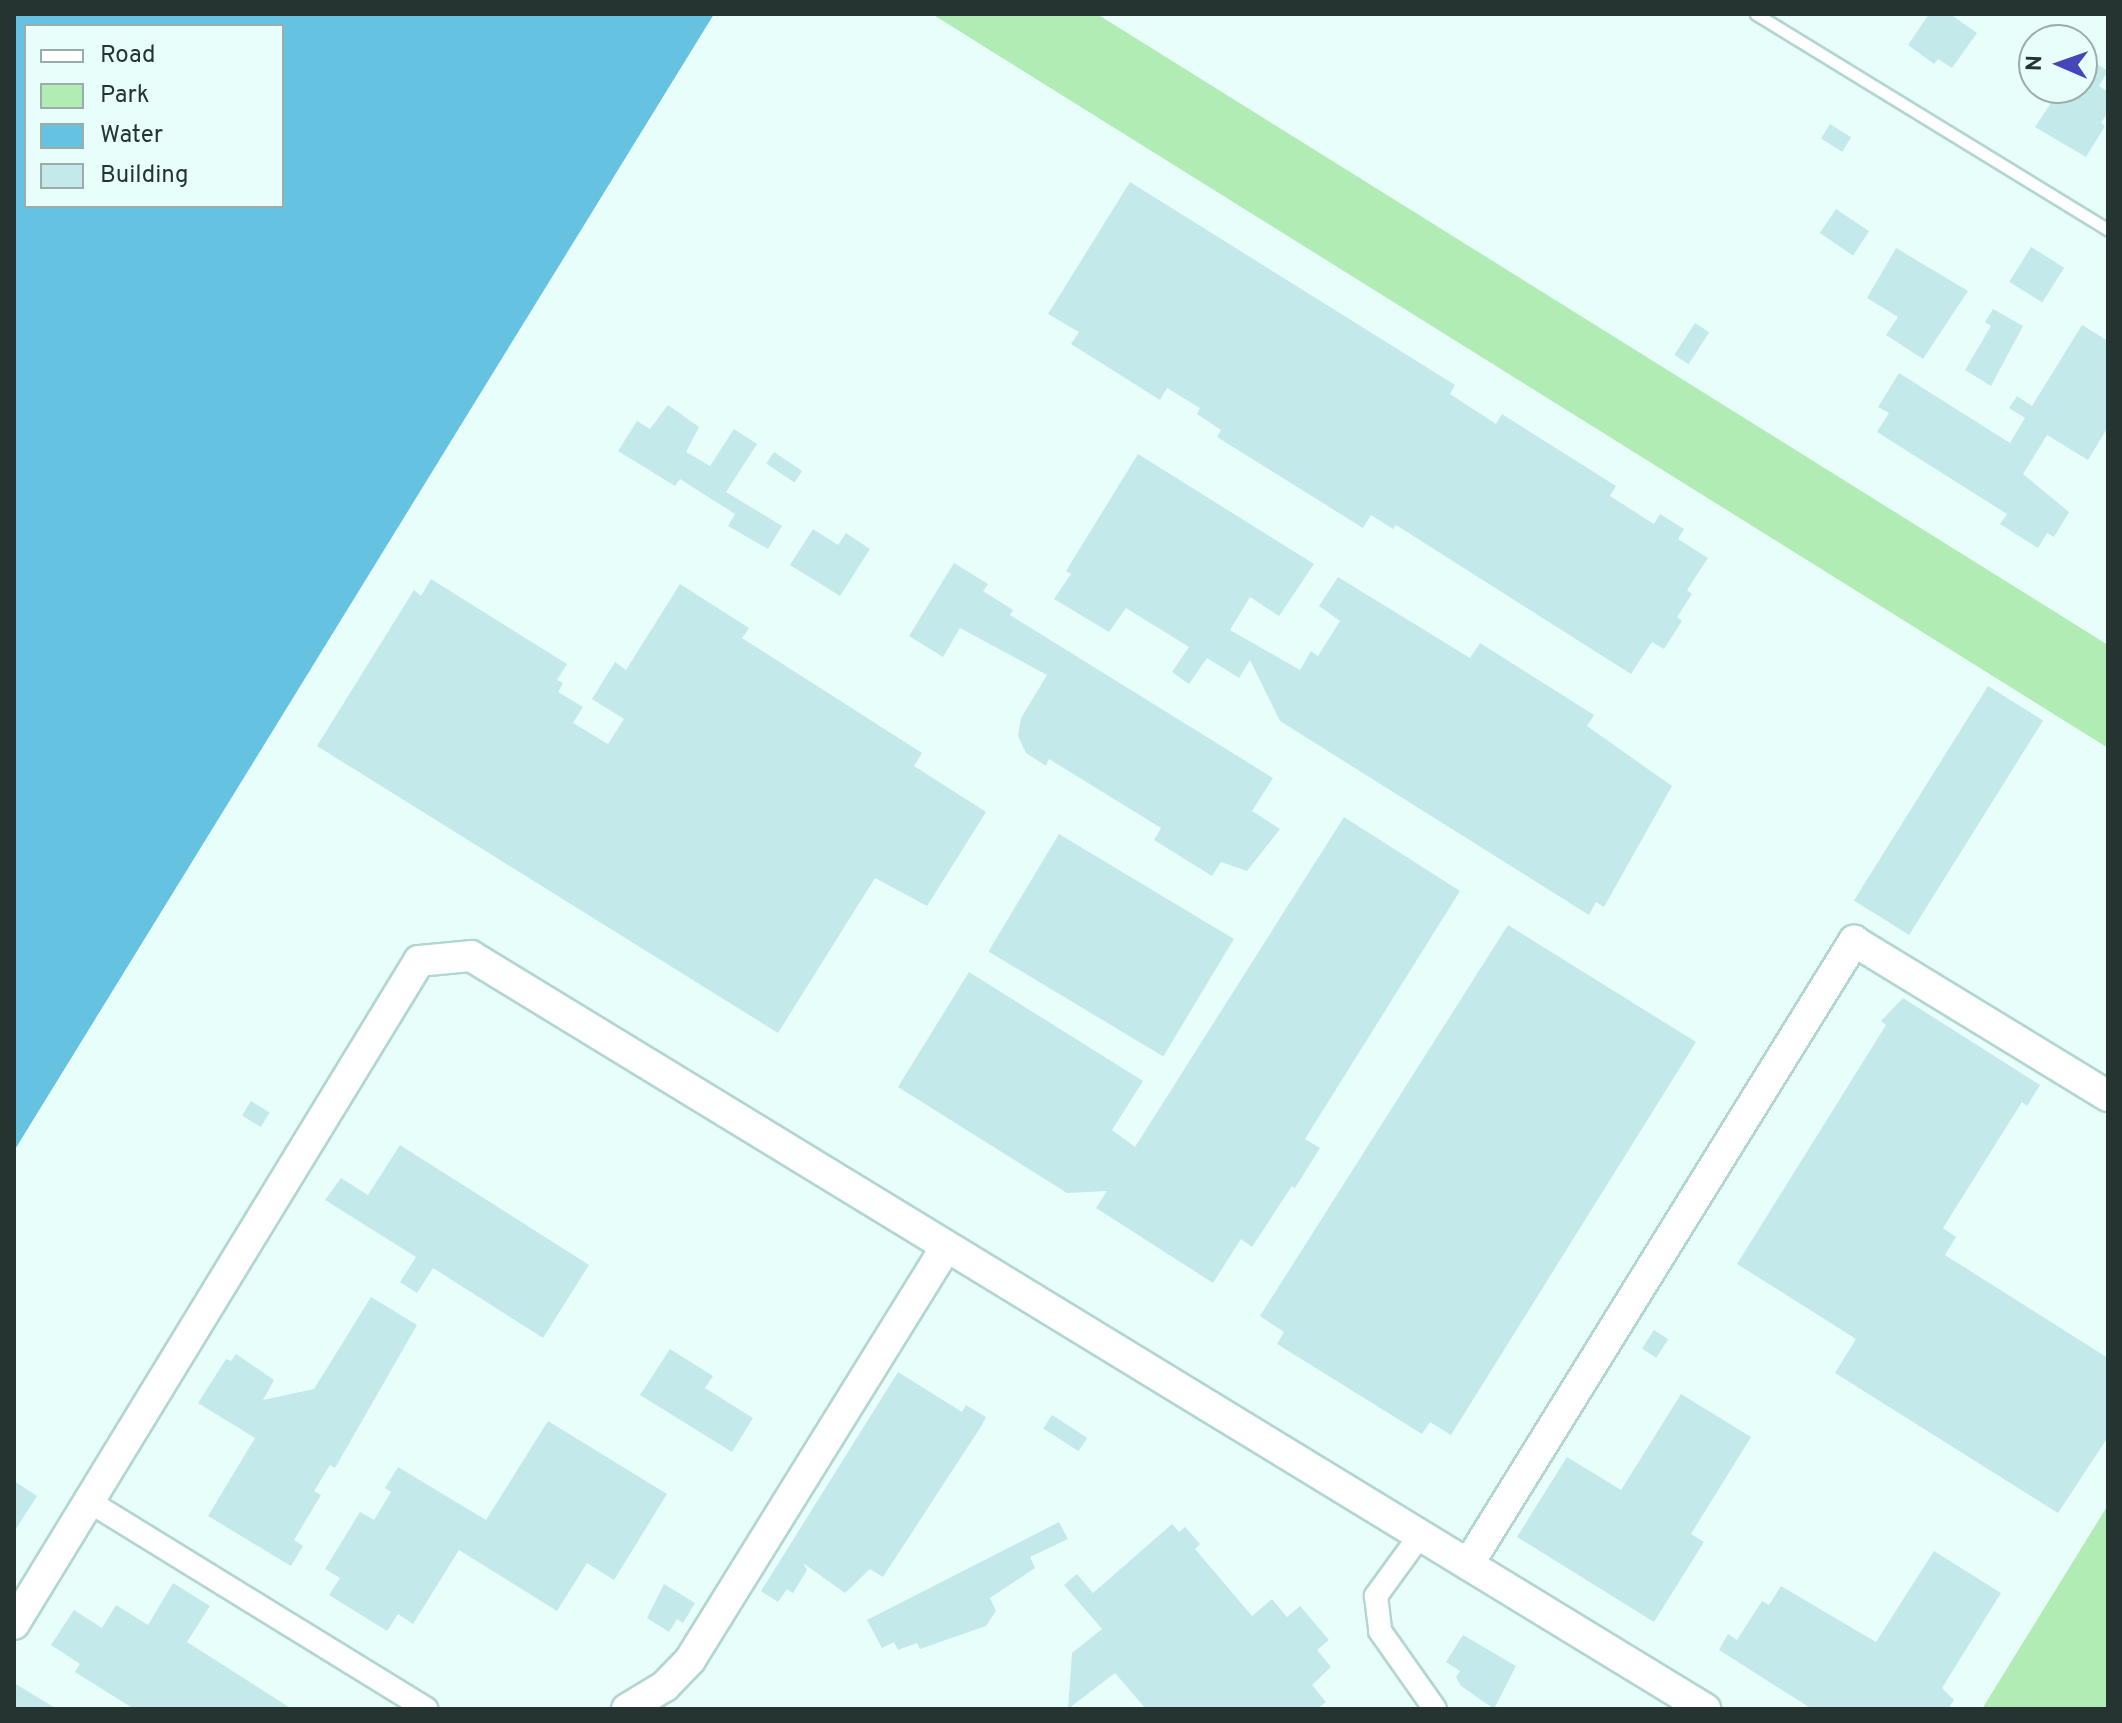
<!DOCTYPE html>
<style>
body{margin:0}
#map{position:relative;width:2122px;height:1723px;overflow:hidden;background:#e8fefa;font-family:Overpass,sans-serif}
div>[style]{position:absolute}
.green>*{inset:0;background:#b2ecb5}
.water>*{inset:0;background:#65c2e0}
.building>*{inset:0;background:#c3e9eb;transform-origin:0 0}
.roads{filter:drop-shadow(2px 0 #b2d6d0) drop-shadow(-2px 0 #b2d6d0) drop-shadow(0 2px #b2d6d0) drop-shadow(0 -2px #b2d6d0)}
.lane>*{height:11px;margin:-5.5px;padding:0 5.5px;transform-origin:5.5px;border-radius:5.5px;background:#fff}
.street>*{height:22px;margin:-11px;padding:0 11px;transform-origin:11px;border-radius:11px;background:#fff}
.secondary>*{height:30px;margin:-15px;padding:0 15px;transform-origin:15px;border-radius:15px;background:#fff}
span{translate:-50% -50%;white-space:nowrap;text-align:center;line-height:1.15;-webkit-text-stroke:8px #e8fefa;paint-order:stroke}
.frame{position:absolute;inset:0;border:16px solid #253431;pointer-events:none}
.legend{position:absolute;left:24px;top:24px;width:260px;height:184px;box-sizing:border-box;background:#e8fefa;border:2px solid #9aadaa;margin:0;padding:10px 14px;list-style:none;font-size:24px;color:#253431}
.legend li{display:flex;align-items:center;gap:16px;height:40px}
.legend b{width:40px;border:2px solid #9aadaa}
.north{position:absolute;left:2018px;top:24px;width:80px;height:80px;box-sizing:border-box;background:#e8fefa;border:2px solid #9aadaa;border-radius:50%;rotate:272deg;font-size:22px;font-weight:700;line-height:32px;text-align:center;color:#253431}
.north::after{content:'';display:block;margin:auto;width:28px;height:36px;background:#4645ba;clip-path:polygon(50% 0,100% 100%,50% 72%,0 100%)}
</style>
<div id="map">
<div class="green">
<i style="clip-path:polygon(932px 14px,1097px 14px,2108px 645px,2108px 748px)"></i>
<i style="clip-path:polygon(2108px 1505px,2108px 1709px,1982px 1709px)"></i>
</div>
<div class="water">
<i style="clip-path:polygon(evenodd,14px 14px,714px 14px,14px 1151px,14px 14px,26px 26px,282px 26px,282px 206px,26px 206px,26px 26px)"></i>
</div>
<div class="building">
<i style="clip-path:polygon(1929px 14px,1950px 14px,1977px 33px,1952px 68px,1938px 59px,1934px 64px,1908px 45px)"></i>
<i style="clip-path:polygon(2082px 55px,2108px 71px,2099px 86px,2108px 92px,2108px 112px,2101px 123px,2105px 126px,2086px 157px,2035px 127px,2061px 88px,2082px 88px)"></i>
<i style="left:1830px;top:124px;width:25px;height:17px;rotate:32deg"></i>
<i style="clip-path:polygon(1130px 182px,1455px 385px,1450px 394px,1496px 424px,1502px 414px,1616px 486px,1610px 496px,1654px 524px,1660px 514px,1684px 529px,1678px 539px,1708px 558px,1687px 590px,1692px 594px,1677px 617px,1682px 621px,1664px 649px,1652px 642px,1631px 674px,1396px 525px,1393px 529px,1371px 515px,1363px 528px,1217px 437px,1221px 430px,1197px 414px,1200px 408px,1167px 388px,1160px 400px,1071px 344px,1079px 332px,1048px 314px)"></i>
<i style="left:1836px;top:209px;width:40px;height:29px;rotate:34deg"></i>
<i style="left:2031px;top:247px;width:39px;height:41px;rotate:32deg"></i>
<i style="clip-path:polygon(1896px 248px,1968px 291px,1923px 359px,1886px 335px,1898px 317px,1867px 298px)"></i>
<i style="clip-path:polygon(1993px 309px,2023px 326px,1991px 386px,1965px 370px,1991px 326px,1985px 322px)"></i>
<i style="left:1695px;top:323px;width:17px;height:38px;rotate:33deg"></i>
<i style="clip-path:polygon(2082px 325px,2108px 341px,2108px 427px,2088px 460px,2047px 435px,2023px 474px,2069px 512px,2054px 537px,2047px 533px,2038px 548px,2000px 524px,2007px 514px,1877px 432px,1889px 413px,1878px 407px,1899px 373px,2010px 443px,2025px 418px,2009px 408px,2017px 396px,2032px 406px)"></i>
<i style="clip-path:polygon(668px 405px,699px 427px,686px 452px,710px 466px,734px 429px,757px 444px,726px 492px,782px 526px,768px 549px,728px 526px,735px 514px,680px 479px,675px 486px,618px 451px,637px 421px,650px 429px)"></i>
<i style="left:774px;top:452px;width:34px;height:14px;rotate:34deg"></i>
<i style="clip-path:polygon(1138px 454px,1314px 564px,1279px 616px,1250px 597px,1230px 630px,1300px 670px,1311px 651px,1318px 656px,1340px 621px,1319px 606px,1338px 577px,1470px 658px,1480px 643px,1594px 715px,1587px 726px,1672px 786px,1604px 907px,1596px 902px,1589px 915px,1280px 721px,1250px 660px,1239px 678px,1207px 658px,1189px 684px,1172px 672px,1189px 647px,1126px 608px,1109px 632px,1054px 599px,1071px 574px,1066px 571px)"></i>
<i style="clip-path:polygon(813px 529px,838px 545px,846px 533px,870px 549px,840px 596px,790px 565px)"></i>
<i style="clip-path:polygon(954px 563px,988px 584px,983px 591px,1013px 610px,1010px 615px,1273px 778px,1252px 811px,1280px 829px,1247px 871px,1221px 862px,1212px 876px,1154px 840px,1161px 828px,1049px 759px,1046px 766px,1026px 753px,1018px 736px,1021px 718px,1047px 675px,960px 628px,943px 657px,909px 636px)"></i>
<i style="clip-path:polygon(431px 579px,567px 664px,557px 680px,563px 683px,558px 692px,583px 707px,573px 723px,608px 744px,624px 719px,592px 699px,615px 662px,626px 670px,680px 584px,749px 628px,742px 638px,922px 753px,914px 766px,986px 812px,927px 906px,875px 878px,778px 1033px,317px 746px,414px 590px,421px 596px)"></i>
<i style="left:1988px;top:686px;width:65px;height:253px;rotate:32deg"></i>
<i style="clip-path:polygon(1344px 817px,1460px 891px,1305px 1139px,1320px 1148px,1295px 1188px,1292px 1186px,1252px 1247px,1241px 1239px,1213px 1283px,1096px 1208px,1107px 1191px,1067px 1193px,898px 1087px,969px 972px,1143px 1081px,1112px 1130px,1135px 1147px)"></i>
<i style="left:1059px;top:834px;width:204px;height:137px;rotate:31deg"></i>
<i style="clip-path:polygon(1508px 925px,1696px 1042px,1451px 1435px,1430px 1422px,1422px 1434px,1277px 1344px,1284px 1332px,1260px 1316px)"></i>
<i style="clip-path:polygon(1903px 998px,2040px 1085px,2027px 1106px,2022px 1102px,1943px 1228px,1956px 1237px,1945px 1255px,2108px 1358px,2108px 1437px,2058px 1513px,1835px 1373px,1856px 1339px,1737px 1264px,1886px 1025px,1881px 1021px)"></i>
<i style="left:251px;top:1101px;width:22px;height:17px;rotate:32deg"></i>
<i style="clip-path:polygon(400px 1145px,589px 1265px,543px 1338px,433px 1268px,417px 1293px,400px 1282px,416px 1257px,325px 1200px,341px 1178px,368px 1195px)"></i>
<i style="clip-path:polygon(371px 1297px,417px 1325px,335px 1468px,330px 1465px,314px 1491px,321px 1495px,294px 1540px,303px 1546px,291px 1566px,208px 1516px,255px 1438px,198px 1403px,226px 1359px,231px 1361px,236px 1354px,274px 1380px,263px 1400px,314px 1389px)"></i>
<i style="left:1654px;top:1330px;width:17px;height:22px;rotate:33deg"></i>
<i style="clip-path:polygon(670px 1349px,713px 1376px,705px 1388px,753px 1418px,732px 1452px,640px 1395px)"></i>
<i style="clip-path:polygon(898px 1372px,962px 1412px,966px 1405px,986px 1417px,982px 1425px,883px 1577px,870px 1569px,845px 1593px,803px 1563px,807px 1570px,793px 1593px,787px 1589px,778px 1602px,761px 1591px)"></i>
<i style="clip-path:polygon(1681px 1394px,1751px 1437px,1691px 1534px,1704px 1542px,1654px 1622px,1517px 1537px,1567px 1457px,1621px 1490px)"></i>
<i style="left:1052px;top:1415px;width:42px;height:16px;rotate:33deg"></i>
<i style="clip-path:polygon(548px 1421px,667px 1494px,614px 1580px,587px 1563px,557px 1611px,459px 1550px,413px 1624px,398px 1614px,387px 1631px,329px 1595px,340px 1578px,325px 1569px,360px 1512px,374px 1520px,391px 1492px,385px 1488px,398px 1467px,486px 1520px)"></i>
<i style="clip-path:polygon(14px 1481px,37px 1496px,14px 1532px)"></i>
<i style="clip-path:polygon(1059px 1522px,1068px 1539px,1030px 1557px,1035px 1568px,990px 1598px,996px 1611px,986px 1626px,920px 1649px,917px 1643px,898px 1650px,894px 1642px,882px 1648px,867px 1620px)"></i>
<i style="clip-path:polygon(1172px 1524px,1179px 1532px,1185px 1527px,1200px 1544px,1195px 1549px,1252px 1616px,1272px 1599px,1287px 1617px,1300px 1606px,1329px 1640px,1317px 1650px,1331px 1667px,1312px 1685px,1326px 1702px,1317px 1709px,1146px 1709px,1115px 1673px,1068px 1709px,1072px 1653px,1102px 1629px,1064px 1585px,1077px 1574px,1093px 1593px)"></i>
<i style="clip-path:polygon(1934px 1551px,2001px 1593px,1942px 1688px,1954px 1700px,1948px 1709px,1812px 1709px,1719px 1650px,1728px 1634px,1737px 1640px,1762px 1601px,1769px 1605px,1781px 1586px,1876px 1642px)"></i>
<i style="clip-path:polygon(173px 1583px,210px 1606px,187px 1642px,292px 1709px,134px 1709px,75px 1672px,80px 1664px,51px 1645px,74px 1610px,102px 1628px,116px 1605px,148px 1625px)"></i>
<i style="clip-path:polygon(664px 1584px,695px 1603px,683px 1623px,677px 1619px,669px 1632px,647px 1618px)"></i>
<i style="clip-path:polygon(1463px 1635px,1516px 1666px,1494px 1709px,1461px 1686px,1456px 1677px,1460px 1671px,1446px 1662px)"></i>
<i style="clip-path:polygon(14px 1683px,57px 1709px,14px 1709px)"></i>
</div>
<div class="roads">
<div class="lane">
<i style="left:1756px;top:14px;width:413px;rotate:31.5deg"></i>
</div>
<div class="street">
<i style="left:90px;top:1502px;width:395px;rotate:31.6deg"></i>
<i style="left:1421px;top:1534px;width:77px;rotate:126deg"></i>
<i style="left:1376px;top:1596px;width:35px;rotate:83deg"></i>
<i style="left:1380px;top:1631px;width:95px;rotate:54.8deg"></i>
</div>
<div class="secondary">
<i style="left:1469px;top:1563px;width:732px;rotate:-58.24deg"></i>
<i style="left:1854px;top:941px;width:298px;rotate:31.4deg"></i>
<i style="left:14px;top:1624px;width:777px;rotate:-58.58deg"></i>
<i style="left:419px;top:961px;width:52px;rotate:-5.5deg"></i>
<i style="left:471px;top:956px;width:1446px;rotate:31.39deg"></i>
<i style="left:627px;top:1709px;width:44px;rotate:-31.2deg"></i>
<i style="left:665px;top:1686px;width:36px;rotate:-46deg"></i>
<i style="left:690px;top:1660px;width:484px;rotate:-58.2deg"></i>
</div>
</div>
<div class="frame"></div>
<ul class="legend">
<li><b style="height:10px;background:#fff"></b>Road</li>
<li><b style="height:22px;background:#b2ecb5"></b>Park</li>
<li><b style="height:22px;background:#65c2e0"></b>Water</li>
<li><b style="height:22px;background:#c3e9eb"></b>Building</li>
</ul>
<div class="north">N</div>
</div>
